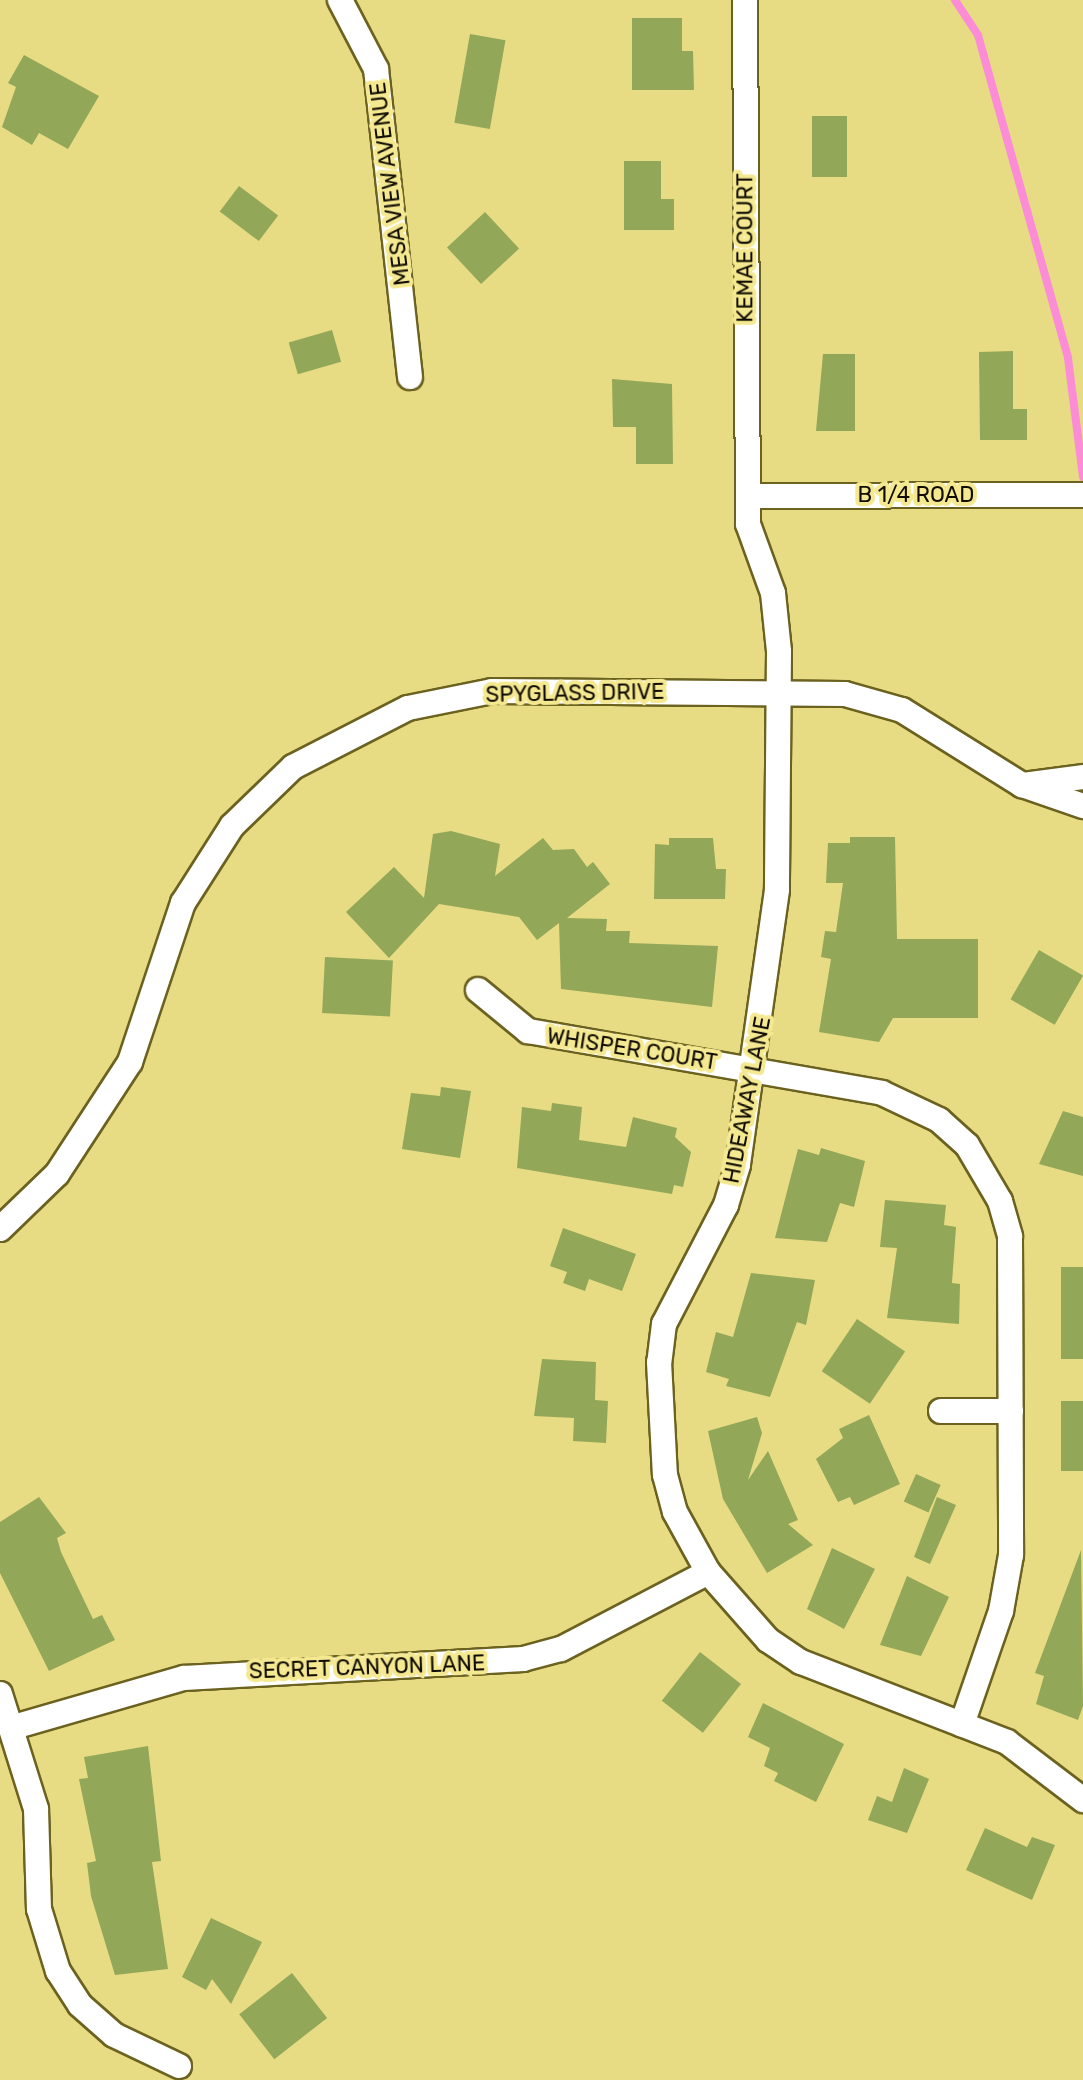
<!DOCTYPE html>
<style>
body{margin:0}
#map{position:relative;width:1083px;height:2080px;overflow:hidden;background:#e7db84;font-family:Rubik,sans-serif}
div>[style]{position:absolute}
.stream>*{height:8px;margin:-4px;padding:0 4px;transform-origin:4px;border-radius:4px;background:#fb8cd5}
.building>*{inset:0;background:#92a757;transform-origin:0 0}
.roads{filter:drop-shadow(2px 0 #6b621f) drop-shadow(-2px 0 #6b621f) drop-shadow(0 2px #6b621f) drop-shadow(0 -2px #6b621f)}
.street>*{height:24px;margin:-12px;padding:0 12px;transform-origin:12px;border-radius:12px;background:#fff}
span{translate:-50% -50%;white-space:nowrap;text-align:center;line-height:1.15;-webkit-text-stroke:8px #f4e891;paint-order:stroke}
.street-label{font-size:22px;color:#100c00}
</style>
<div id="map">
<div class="stream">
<i style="left:955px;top:0;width:42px;rotate:56.7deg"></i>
<i style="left:978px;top:35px;width:335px;rotate:74.4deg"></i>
<i style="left:1068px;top:358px;width:120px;rotate:82.8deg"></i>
</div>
<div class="building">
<i style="clip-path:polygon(632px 18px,682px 18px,682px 51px,693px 51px,694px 90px,632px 90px)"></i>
<i style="left:470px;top:34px;width:36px;height:90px;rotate:10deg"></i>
<i style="clip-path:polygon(24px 55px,99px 96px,68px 149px,39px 133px,32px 145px,2px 127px,16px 87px,8px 83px)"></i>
<i style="left:812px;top:116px;width:35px;height:61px"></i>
<i style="clip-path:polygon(624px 161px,661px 161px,661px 199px,674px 199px,674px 230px,624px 230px)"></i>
<i style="left:239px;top:186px;width:49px;height:32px;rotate:37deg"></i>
<i style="left:485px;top:212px;width:50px;height:52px;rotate:47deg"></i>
<i style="left:332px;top:330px;width:33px;height:45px;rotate:74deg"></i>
<i style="clip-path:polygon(1013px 351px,1013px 409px,1027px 409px,1027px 440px,980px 440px,979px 352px)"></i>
<i style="clip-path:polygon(823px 354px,855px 354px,855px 431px,816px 431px)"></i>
<i style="clip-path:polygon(612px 379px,672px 384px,673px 464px,636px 464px,636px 427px,613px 427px)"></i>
<i style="clip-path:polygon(451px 831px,500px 844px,495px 876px,543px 838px,553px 850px,574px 849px,587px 867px,593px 862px,610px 884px,567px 918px,607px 919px,606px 931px,630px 931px,629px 943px,718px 946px,712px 1007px,561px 989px,559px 923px,537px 940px,519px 917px,439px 904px,389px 958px,346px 912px,394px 867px,424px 898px,433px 834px)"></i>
<i style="clip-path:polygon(850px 837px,895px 837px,897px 939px,978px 939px,978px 1018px,893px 1018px,879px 1042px,819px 1032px,831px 959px,821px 957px,825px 931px,836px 932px,843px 883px,826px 883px,828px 843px,850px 843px)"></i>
<i style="clip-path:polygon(669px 838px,713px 838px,716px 869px,726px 869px,725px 899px,654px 899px,655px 844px,669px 845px)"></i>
<i style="left:1039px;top:950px;width:51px;height:57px;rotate:30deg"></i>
<i style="left:325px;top:957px;width:68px;height:56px;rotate:3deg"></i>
<i style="clip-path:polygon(441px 1087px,471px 1091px,460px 1158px,402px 1149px,411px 1093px,440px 1096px)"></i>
<i style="clip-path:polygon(552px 1103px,582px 1107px,579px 1140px,626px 1147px,633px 1117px,677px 1128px,675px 1137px,691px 1152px,683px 1187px,674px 1185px,672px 1194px,517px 1168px,522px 1107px,551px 1111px)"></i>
<i style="clip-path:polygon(1063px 1111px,1083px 1117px,1083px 1176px,1039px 1164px)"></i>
<i style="clip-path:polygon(821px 1148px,865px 1161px,854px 1207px,840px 1203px,827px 1242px,775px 1238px,798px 1149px,819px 1155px)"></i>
<i style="clip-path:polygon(885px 1200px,946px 1205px,944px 1225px,956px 1227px,952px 1283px,960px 1284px,959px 1324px,887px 1318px,897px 1248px,880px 1247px)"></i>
<i style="clip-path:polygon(563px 1228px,636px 1254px,622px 1291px,589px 1279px,585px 1291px,563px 1283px,567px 1272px,550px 1266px)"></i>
<i style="left:1061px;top:1267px;width:22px;height:92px"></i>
<i style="clip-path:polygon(751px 1273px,815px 1280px,806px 1325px,797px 1322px,770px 1397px,726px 1386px,729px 1379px,706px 1372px,716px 1332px,733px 1337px)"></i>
<i style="left:857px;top:1319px;width:58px;height:63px;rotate:34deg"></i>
<i style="clip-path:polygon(542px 1359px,596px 1362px,595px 1400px,608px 1401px,606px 1443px,573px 1441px,574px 1418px,534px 1416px)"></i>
<i style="left:1061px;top:1401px;width:22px;height:70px"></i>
<i style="clip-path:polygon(869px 1415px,900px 1484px,854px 1505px,850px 1497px,838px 1502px,816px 1459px,843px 1438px,839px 1429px)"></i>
<i style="clip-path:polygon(757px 1417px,762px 1433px,748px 1480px,768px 1451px,798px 1520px,788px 1524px,813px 1545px,767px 1573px,723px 1499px,708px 1431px)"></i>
<i style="left:916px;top:1474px;width:27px;height:30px;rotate:24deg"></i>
<i style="clip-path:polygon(39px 1497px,66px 1533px,57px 1538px,61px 1552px,93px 1619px,102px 1615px,115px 1640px,49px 1671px,0 1573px,0 1522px)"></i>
<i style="clip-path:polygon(937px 1497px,956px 1505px,930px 1564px,914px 1557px)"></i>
<i style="clip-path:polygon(832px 1548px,875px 1569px,844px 1629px,807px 1609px)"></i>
<i style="clip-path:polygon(1081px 1550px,1083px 1706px,1078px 1720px,1036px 1704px,1044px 1676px,1035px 1673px)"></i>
<i style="clip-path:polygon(907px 1576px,949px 1597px,921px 1656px,880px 1645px)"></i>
<i style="left:700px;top:1652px;width:52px;height:62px;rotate:38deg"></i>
<i style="clip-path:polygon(763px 1703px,844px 1744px,816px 1802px,774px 1781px,778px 1773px,764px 1766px,770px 1748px,748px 1737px)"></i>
<i style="clip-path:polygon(148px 1746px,161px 1861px,152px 1862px,168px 1969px,115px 1975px,91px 1896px,87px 1863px,96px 1861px,79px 1779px,88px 1778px,84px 1757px)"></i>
<i style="clip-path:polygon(904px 1768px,929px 1779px,907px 1833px,868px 1820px,877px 1796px,892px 1802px)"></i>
<i style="clip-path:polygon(985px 1828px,1027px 1847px,1032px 1837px,1055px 1845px,1032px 1900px,966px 1870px)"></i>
<i style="clip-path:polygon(211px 1918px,262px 1942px,231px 2004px,212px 1979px,206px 1990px,182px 1977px)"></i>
<i style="left:292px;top:1973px;width:57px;height:67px;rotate:52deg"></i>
</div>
<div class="roads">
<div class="street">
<i style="left:340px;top:0;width:78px;rotate:62.4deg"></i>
<i style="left:376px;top:69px;width:310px;rotate:83.7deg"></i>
<i style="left:745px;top:0;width:524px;rotate:89.67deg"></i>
<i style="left:748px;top:524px;width:73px;rotate:70.1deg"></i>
<i style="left:773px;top:593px;width:58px;rotate:84.1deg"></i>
<i style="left:779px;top:651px;width:239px;rotate:90.5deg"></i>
<i style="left:777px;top:890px;width:278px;rotate:98.1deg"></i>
<i style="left:738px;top:1165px;width:42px;rotate:106.7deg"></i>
<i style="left:726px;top:1205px;width:134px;rotate:117.5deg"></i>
<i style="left:664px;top:1324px;width:38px;rotate:97deg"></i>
<i style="left:659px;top:1362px;width:113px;rotate:87deg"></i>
<i style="left:665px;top:1475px;width:38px;rotate:75deg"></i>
<i style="left:675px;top:1512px;width:68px;rotate:61.2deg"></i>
<i style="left:708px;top:1572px;width:91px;rotate:48.6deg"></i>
<i style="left:768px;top:1640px;width:40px;rotate:34deg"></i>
<i style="left:801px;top:1662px;width:221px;rotate:21.2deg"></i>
<i style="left:1007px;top:1742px;width:96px;rotate:37.3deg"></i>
<i style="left:748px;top:496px;width:335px;rotate:-0.2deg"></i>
<i style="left:1022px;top:785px;width:62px;rotate:-7.5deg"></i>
<i style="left:478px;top:990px;width:65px;rotate:39.4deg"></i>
<i style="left:528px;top:1031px;width:359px;rotate:9.9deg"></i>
<i style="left:882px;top:1093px;width:63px;rotate:25.3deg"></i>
<i style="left:939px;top:1120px;width:38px;rotate:42deg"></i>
<i style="left:967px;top:1145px;width:65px;rotate:59.5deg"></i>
<i style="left:1000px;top:1201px;width:37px;rotate:74deg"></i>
<i style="left:1010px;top:1237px;width:318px;rotate:89.8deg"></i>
<i style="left:1011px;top:1555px;width:57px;rotate:100.1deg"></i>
<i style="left:1001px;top:1611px;width:120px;rotate:109deg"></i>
<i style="left:0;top:1229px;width:79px;rotate:-44deg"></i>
<i style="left:57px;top:1174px;width:134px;rotate:-56.9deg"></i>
<i style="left:130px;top:1062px;width:168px;rotate:-71.6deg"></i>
<i style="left:183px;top:903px;width:91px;rotate:-57.5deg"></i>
<i style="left:232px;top:826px;width:85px;rotate:-44deg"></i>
<i style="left:293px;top:767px;width:129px;rotate:-27.2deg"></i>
<i style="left:408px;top:708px;width:86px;rotate:-11.4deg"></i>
<i style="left:492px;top:691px;width:353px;rotate:0.5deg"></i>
<i style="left:845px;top:694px;width:59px;rotate:15.7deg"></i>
<i style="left:902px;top:710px;width:142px;rotate:32deg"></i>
<i style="left:1022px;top:785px;width:65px;rotate:19deg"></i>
<i style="left:941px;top:1411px;width:70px"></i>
<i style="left:0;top:1694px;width:121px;rotate:72.6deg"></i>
<i style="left:36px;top:1809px;width:100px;rotate:88.3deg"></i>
<i style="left:39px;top:1909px;width:65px;rotate:73deg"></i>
<i style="left:58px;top:1971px;width:40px;rotate:57.1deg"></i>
<i style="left:80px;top:2005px;width:45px;rotate:41.4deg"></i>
<i style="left:114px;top:2035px;width:72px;rotate:25.5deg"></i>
<i style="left:14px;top:1727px;width:177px;rotate:-16.1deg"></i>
<i style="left:184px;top:1678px;width:340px;rotate:-3.2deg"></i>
<i style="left:523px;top:1659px;width:39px;rotate:-15deg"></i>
<i style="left:561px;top:1649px;width:166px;rotate:-27.6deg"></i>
</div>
</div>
<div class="street-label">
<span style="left:390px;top:184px;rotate:-97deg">MESA VIEW AVENUE</span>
<span style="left:745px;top:248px;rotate:-90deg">KEMAE COURT</span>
<span style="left:916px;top:495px">B 1/4 ROAD</span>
<span style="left:575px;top:693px;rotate:-1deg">SPYGLASS DRIVE</span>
<span style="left:632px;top:1049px;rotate:9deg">WHISPER COURT</span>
<span style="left:747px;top:1100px;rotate:-79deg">HIDEAWAY LANE</span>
<span style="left:367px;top:1667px;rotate:-2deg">SECRET CANYON LANE</span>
</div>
</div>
